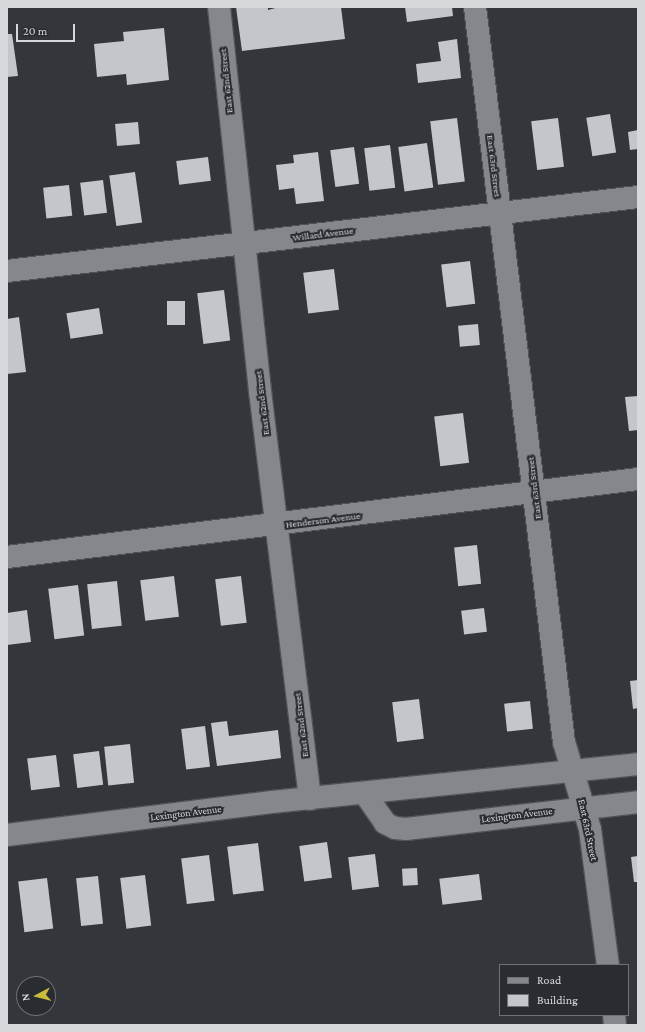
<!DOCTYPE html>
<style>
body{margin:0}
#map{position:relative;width:645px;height:1032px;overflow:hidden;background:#33363a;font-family:"Crimson Pro",serif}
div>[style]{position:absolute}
.building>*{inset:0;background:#c3c7cc;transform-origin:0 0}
.roads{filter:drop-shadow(1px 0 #505255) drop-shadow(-1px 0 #505255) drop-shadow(0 1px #505255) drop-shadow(0 -1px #505255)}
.street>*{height:22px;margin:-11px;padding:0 11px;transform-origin:11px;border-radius:11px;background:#84878b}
span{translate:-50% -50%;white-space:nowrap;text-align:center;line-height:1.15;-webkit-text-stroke:4px #292c30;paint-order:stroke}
.street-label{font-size:10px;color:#d7d8db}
.frame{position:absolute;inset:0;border:8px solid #d7d8db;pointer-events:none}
.legend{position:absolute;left:499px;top:964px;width:130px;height:52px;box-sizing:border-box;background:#292c30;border:1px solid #6f7174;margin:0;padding:5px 7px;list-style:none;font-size:12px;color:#d7d8db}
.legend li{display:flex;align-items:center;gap:8px;height:20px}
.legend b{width:20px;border:1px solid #6f7174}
.north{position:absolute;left:16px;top:976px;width:40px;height:40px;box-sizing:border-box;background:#292c30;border:1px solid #6f7174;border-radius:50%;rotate:263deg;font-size:11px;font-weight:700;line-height:16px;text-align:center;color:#d7d8db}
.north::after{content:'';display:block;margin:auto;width:14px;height:18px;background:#c9bb3b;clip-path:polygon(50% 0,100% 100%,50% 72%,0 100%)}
.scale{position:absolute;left:16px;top:24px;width:59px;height:18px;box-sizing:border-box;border:2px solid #d7d8db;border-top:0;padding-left:5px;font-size:12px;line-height:14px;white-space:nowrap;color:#d7d8db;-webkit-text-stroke:3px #292c30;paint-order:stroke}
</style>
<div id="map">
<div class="building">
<i style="clip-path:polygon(236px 7px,268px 7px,268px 10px,279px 7px,341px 7px,345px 39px,242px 51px)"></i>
<i style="clip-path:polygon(405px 7px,452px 7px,453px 16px,407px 22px)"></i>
<i style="clip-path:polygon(164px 28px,169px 80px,127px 85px,126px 74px,97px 77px,94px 44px,124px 41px,123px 32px)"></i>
<i style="clip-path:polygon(7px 34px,12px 34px,18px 76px,7px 77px)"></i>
<i style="clip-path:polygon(457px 39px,461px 78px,418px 83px,416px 64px,441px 61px,438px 42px)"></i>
<i style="left:610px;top:114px;width:39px;height:24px;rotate:81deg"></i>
<i style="left:457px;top:118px;width:64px;height:27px;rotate:83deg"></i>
<i style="left:558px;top:118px;width:49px;height:27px;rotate:83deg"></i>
<i style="left:138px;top:122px;width:22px;height:23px;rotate:85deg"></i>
<i style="clip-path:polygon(638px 130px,638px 149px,630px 150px,628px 132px)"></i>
<i style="left:427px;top:143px;width:45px;height:29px;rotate:82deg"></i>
<i style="left:390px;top:145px;width:43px;height:26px;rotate:83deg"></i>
<i style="left:354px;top:147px;width:37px;height:24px;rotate:82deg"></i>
<i style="clip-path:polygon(318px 152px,324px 201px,296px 204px,294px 188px,279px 190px,276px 165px,294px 163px,293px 155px)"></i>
<i style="left:208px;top:157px;width:24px;height:32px;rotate:83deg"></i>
<i style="left:135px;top:172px;width:51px;height:26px;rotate:82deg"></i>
<i style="left:103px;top:180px;width:33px;height:23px;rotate:83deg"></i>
<i style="left:69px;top:185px;width:31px;height:26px;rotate:84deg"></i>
<i style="left:470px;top:261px;width:43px;height:29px;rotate:83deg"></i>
<i style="left:334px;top:269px;width:41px;height:31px;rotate:83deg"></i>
<i style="left:224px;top:290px;width:51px;height:27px;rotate:83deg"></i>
<i style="left:185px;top:301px;width:24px;height:18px;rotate:90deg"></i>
<i style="left:99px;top:308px;width:26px;height:33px;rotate:81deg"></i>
<i style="clip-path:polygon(19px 317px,26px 372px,7px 374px,7px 319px)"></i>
<i style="left:478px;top:324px;width:21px;height:20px;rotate:85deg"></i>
<i style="clip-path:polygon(638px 396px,638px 430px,629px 431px,625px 397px)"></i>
<i style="left:463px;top:413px;width:50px;height:29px;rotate:83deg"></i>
<i style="left:477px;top:545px;width:39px;height:23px;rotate:84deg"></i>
<i style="left:174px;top:576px;width:41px;height:34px;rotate:83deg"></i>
<i style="left:241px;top:576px;width:47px;height:26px;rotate:83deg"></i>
<i style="left:117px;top:581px;width:45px;height:30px;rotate:84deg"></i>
<i style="left:78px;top:585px;width:51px;height:30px;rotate:83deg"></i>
<i style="left:484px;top:608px;width:24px;height:23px;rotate:83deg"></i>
<i style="clip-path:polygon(27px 610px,31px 642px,7px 645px,7px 613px)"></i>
<i style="clip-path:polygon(638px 680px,638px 708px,633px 709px,630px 681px)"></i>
<i style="left:419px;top:699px;width:40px;height:27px;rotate:83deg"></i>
<i style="left:530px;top:701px;width:28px;height:26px;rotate:84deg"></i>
<i style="clip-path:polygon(227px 721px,229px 736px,278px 730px,281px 758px,217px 766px,211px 723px)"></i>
<i style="left:205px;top:726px;width:41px;height:24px;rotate:83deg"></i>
<i style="left:130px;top:744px;width:39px;height:26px;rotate:84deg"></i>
<i style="left:99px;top:751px;width:34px;height:26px;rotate:83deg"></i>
<i style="left:56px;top:755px;width:32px;height:29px;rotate:83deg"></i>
<i style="left:327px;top:842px;width:36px;height:28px;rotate:82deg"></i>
<i style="left:258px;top:843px;width:48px;height:31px;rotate:83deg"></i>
<i style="left:375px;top:854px;width:33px;height:27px;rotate:83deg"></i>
<i style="left:209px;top:855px;width:46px;height:28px;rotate:83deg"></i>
<i style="clip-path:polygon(638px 856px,638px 882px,634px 882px,631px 857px)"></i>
<i style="left:417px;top:868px;width:17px;height:15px;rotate:87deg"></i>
<i style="left:479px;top:874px;width:26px;height:40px;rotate:83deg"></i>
<i style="left:145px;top:875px;width:51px;height:25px;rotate:83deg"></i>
<i style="left:98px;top:876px;width:48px;height:22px;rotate:84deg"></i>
<i style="left:47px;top:878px;width:51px;height:29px;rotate:83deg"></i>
</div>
<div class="roads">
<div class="street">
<i style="left:219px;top:7px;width:386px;rotate:83.9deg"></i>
<i style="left:260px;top:391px;width:411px;rotate:83deg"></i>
<i style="left:475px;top:7px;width:740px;rotate:83.1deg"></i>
<i style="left:564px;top:742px;width:91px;rotate:73.4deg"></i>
<i style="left:590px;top:829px;width:137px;rotate:82.5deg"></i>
<i style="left:7px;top:271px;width:635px;rotate:-6.69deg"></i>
<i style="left:7px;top:557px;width:636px;rotate:-7.05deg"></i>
<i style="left:365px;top:794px;width:35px;rotate:55deg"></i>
<i style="left:385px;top:823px;width:11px;rotate:27deg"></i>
<i style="left:395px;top:828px;width:11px;rotate:5deg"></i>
<i style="left:406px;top:829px;width:234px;rotate:-6.6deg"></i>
<i style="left:7px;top:835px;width:267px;rotate:-7.1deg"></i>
<i style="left:272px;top:802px;width:368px;rotate:-5.9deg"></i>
<i style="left:614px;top:1015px;width:10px;rotate:84deg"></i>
</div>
</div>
<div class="street-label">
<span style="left:226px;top:81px;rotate:-96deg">East 62nd Street</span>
<span style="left:494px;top:166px;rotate:83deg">East 63rd Street</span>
<span style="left:323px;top:234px;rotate:-7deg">Willard Avenue</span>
<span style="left:262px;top:403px;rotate:-97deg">East 62nd Street</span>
<span style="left:534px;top:488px;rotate:-97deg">East 63rd Street</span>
<span style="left:323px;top:520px;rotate:-7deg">Henderson Avenue</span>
<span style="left:301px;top:725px;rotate:-97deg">East 62nd Street</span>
<span style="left:186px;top:813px;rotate:-7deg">Lexington Avenue</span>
<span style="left:517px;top:815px;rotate:-7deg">Lexington Avenue</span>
<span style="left:588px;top:830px;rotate:78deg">East 63rd Street</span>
</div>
<div class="frame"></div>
<ul class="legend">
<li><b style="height:5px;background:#84878b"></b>Road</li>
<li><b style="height:11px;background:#c3c7cc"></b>Building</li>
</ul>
<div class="north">N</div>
<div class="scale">20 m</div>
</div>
